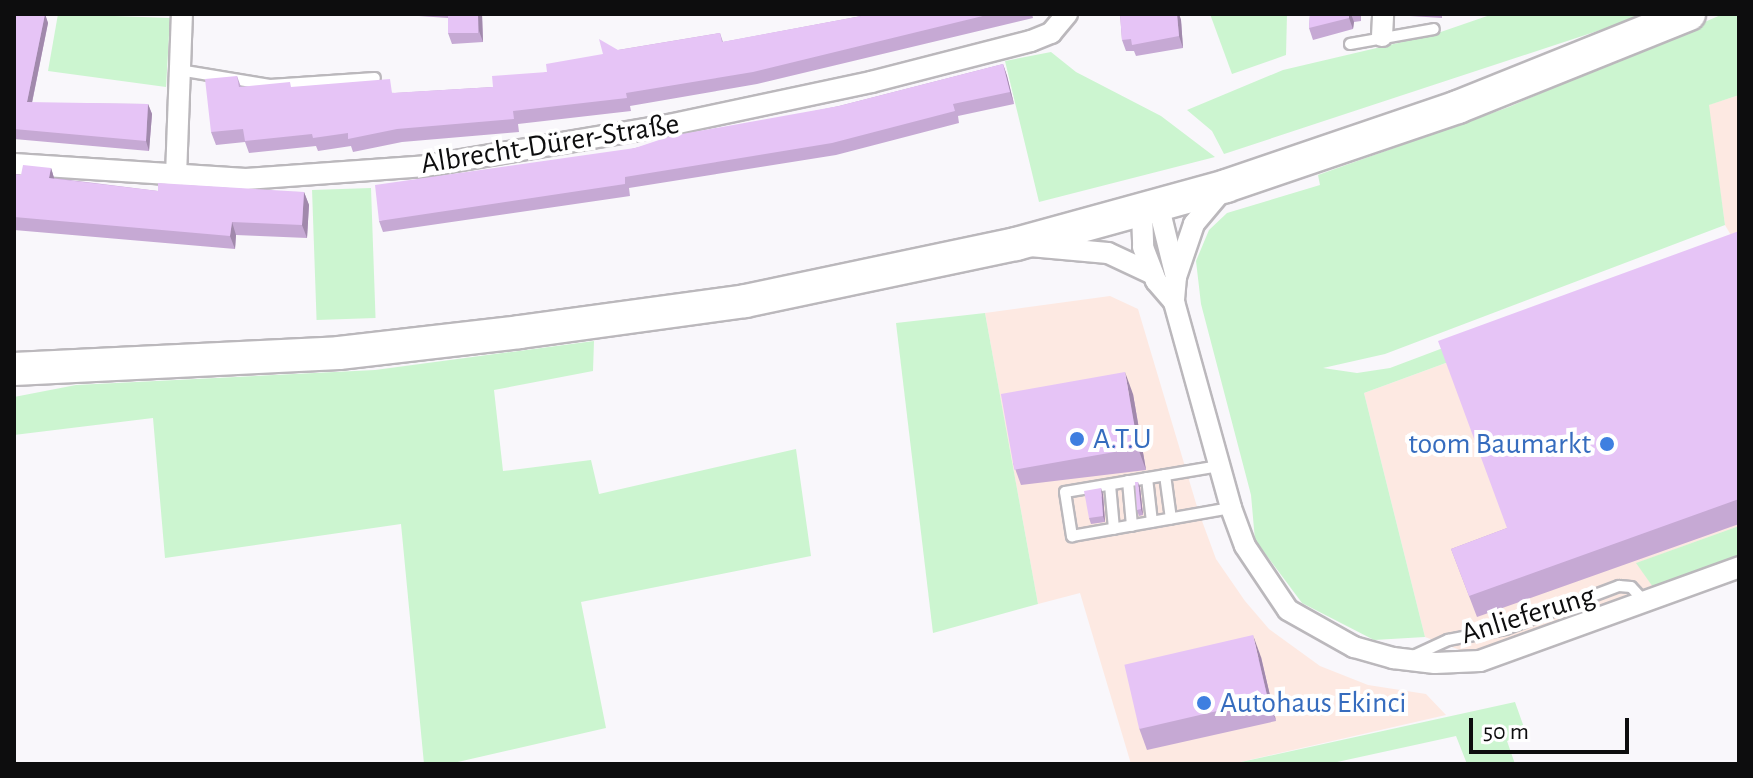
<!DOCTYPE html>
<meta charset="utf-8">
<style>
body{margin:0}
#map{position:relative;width:1753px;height:778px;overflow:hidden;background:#f9f7fb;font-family:"Alegreya Sans",sans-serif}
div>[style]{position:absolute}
.commercial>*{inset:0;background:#fde9e2}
.green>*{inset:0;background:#ccf5d0;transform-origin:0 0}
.roads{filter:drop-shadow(2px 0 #bbb8bc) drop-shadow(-2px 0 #bbb8bc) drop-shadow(0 2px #bbb8bc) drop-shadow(0 -2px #bbb8bc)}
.service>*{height:10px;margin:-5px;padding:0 5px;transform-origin:5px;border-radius:5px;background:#fff}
.minor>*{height:20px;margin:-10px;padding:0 10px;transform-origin:10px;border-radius:10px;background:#fff}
.primary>*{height:32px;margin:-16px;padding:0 16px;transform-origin:16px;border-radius:16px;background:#fff}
.wall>*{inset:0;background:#c6a9d4}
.shaded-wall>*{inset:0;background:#a189ac}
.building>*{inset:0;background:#e6c4f6;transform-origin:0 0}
.dots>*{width:22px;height:22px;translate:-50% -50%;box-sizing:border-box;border:4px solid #fff;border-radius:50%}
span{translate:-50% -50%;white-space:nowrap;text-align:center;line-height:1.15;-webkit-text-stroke:8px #fff;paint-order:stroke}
.street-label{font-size:30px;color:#0d0d0e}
.shop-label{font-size:30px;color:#366cbe}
.left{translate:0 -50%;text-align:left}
.right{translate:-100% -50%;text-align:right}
.frame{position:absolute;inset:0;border:16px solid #0d0d0e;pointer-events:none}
.scale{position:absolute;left:1469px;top:718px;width:160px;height:36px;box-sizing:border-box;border:4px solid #0d0d0e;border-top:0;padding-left:10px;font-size:24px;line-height:28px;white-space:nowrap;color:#0d0d0e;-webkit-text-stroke:6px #fff;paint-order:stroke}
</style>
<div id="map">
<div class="commercial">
<i style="clip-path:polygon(1739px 95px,1739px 249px,1725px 225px,1708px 105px)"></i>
<i style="clip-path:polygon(1739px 255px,1739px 526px,1637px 563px,1655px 590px,1526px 636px,1468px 653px,1425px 637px,1364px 393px)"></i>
<i style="clip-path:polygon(1110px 296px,1138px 309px,1198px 510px,1216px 559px,1245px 601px,1269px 629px,1320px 666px,1368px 685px,1426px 694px,1446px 715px,1232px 764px,1131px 764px,1080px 593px,1038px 604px,985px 313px)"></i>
</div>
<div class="green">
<i style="clip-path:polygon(58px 14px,170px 18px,166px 87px,48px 71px)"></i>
<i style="clip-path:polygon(1210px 14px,1287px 14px,1286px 55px,1232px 74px)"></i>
<i style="clip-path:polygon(1493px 14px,1649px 14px,1224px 154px,1212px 131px,1187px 110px,1283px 70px,1432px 35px)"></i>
<i style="clip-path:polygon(1723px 14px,1739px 14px,1739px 95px,1709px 105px,1725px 225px,1385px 354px,1323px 368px,1357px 373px,1390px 368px,1733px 239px,1739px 255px,1364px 393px,1425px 637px,1374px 640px,1302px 603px,1255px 540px,1251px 495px,1201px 304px,1196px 261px,1209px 230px,1227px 213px,1320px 185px,1318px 175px,1509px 107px)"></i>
<i style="clip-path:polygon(1051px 52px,1076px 72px,1161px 116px,1215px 157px,1039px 202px,1005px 61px)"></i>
<i style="left:371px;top:188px;width:130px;height:59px;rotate:88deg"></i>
<i style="clip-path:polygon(985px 313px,1038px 604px,933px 633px,896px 323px)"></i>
<i style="clip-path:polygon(594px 341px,593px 371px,494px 390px,503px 471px,591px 460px,599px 494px,796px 449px,811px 556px,581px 602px,606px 728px,449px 764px,424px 764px,401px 524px,165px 558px,153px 418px,14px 435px,14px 397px,76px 385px,375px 370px)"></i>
<i style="clip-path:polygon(1739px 526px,1739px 558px,1655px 590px,1636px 563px)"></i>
<i style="clip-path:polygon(1515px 702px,1526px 733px,1507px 741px,1515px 764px,1467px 764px,1456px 736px,1328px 764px,1232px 764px)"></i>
</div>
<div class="roads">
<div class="service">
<i style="left:1350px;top:44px;width:85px;rotate:-10.1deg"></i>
<i style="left:179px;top:70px;width:92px;rotate:9.4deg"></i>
<i style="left:270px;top:85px;width:105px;rotate:-3.8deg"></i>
<i style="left:1219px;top:466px;width:156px;rotate:170.4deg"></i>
<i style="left:1065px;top:492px;width:45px;rotate:81deg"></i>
<i style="left:1072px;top:536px;width:161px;rotate:-10deg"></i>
<i style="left:1165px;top:475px;width:44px;rotate:82.2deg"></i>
<i style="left:1147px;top:478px;width:44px;rotate:83.5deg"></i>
<i style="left:1128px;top:481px;width:45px;rotate:84.9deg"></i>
<i style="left:1110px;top:485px;width:44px;rotate:84.8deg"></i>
<i style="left:1411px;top:657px;width:41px;rotate:-24.7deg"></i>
<i style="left:1448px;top:640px;width:58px;rotate:-10.9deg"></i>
<i style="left:1505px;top:629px;width:122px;rotate:-20.7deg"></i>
<i style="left:1619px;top:586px;width:12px;rotate:5deg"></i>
<i style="left:1631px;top:587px;width:19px;rotate:47deg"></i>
</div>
<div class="minor">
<i style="left:1382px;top:36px;width:22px;rotate:-87deg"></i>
<i style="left:14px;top:164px;width:232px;rotate:3.7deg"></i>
<i style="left:246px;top:179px;width:180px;rotate:-4.1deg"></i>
<i style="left:426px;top:166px;width:246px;rotate:-9.6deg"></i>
<i style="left:669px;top:125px;width:207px;rotate:-12deg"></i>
<i style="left:871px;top:82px;width:165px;rotate:-14.4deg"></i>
<i style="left:1031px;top:41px;width:22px;rotate:-22deg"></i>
<i style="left:1051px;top:33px;width:25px;rotate:-50deg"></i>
<i style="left:176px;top:176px;width:162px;rotate:-87.9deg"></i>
<i style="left:1219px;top:194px;width:39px;rotate:130deg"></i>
<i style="left:1194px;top:224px;width:56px;rotate:108.8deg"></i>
<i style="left:1176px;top:277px;width:25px;rotate:95deg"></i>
<i style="left:1174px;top:302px;width:214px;rotate:74.5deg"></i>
<i style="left:1231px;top:508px;width:40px;rotate:69.8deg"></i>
<i style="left:1245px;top:546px;width:77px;rotate:56.1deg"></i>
<i style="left:1288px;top:610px;width:76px;rotate:29.3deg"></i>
<i style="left:1354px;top:647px;width:41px;rotate:15.8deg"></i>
<i style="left:1393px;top:658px;width:42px;rotate:6.8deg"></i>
<i style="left:1435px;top:663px;width:45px;rotate:-2.5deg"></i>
<i style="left:1480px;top:661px;width:276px;rotate:-19.9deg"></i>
<i style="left:1159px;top:208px;width:71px;rotate:76.2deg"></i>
<i style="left:1142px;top:212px;width:35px;rotate:88deg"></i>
<i style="left:1143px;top:247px;width:36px;rotate:69deg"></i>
<i style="left:1156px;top:281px;width:28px;rotate:49deg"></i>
<i style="left:1030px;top:246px;width:78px;rotate:5.1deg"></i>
<i style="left:1108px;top:253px;width:50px;rotate:25deg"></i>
</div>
<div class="primary">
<i style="left:14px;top:369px;width:325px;rotate:-2.8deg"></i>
<i style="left:339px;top:353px;width:182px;rotate:-6.6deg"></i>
<i style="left:520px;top:332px;width:227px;rotate:-7.8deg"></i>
<i style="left:745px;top:301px;width:277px;rotate:-11.9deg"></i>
<i style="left:1016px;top:244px;width:218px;rotate:-15.4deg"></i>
<i style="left:1226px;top:186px;width:245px;rotate:-18.8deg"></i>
<i style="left:1458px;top:107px;width:249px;rotate:-21.9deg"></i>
</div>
</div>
<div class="wall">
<i style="clip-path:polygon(14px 14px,45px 14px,48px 23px,32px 103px,148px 104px,152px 114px,149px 151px,14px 139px)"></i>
<i style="clip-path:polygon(390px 14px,482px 14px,483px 42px,452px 44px,448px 33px,448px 18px)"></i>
<i style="clip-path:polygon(872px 14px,1032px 14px,1033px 18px,757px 84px,630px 106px,631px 111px,518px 124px,519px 132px,402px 142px,353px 152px,351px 146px,318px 151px,316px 146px,249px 153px,245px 142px,216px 145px,211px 132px,237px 76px,241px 87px,292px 87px,395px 93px,493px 87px,547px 72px,618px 50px,720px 33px,723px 42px)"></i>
<i style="clip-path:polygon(1120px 14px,1179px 14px,1181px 20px,1183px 48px,1136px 56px,1134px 51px,1126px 51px,1122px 40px)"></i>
<i style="clip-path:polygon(1310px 14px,1361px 14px,1361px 21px,1354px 22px,1353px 29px,1313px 40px,1309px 28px)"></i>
<i style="clip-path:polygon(1409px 14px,1442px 14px,1442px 18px,1410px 16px)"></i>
<i style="clip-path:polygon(1003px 64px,1007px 76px,1014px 104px,958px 116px,959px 123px,836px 155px,629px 188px,630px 196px,383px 232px,379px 221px,635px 148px,839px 106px)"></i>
<i style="clip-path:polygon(51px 168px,54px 178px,158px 191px,304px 192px,309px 205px,307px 238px,236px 235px,235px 249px,14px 230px,14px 174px,21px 175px)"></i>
<i style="clip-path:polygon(1739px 231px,1739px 524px,1477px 617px,1451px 549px,1507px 528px)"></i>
<i style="clip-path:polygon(1133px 394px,1146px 470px,1021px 485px,1013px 463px)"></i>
<i style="clip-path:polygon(1140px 487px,1143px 515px,1139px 516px,1137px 510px)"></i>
<i style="clip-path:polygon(1103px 494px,1105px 522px,1091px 524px,1089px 518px)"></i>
<i style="clip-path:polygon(1261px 657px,1276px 721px,1147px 750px,1139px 728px)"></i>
</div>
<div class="shaded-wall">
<i style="clip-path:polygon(45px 14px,48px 23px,30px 112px,27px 102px)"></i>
<i style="clip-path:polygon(478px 14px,482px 14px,483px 42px,479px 31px)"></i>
<i style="clip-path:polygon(1177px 14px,1179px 14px,1181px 20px,1183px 48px,1179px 36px)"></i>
<i style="clip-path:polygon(1349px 14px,1351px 14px,1354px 22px,1353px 29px,1349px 18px)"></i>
<i style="clip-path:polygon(1003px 64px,1007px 76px,1014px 104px,1010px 92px)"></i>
<i style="clip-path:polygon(148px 104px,152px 114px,149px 151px,146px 141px)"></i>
<i style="clip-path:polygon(51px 168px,55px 181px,49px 178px)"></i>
<i style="clip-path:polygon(304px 192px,309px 205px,307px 238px,302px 225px)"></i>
<i style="clip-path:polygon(232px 222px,236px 235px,235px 249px,230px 236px)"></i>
<i style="clip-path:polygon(1125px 372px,1133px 394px,1146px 470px,1138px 448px)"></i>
<i style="clip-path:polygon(1138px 482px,1140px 487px,1143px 515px,1141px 509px)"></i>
<i style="clip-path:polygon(1101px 488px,1103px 494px,1105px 522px,1103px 516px)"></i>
<i style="clip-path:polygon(1253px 635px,1261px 657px,1276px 721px,1268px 699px)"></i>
</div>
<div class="building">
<i style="clip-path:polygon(14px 14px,45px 14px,27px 102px,148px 104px,146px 141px,14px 129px)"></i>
<i style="left:448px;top:14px;width:30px;height:19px"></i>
<i style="clip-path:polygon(872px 14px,991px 14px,753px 72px,626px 93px,627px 98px,513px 111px,514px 119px,397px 129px,348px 139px,348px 133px,313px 138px,312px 134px,245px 141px,243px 129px,211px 132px,205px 79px,237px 76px,239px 87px,290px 82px,291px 87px,390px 79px,392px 93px,493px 87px,492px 76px,547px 72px,546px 64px,603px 54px,599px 39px,618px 50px,720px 33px,722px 42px)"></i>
<i style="clip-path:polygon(1120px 14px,1177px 14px,1179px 36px,1132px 45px,1131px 39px,1122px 40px)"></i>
<i style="clip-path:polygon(1310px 14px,1349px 14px,1349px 18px,1309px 28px)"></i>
<i style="clip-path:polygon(1003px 64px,1010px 92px,953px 104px,955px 111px,832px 143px,625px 177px,625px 184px,379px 221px,375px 185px,635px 148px,671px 136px,839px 106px)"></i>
<i style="clip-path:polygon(23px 165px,51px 168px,49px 178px,158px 191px,158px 183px,304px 192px,302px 225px,232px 222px,230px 236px,14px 217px,14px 174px,21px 175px)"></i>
<i style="clip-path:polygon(1739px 231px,1739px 499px,1469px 596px,1451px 549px,1507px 528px,1438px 341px)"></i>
<i style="left:1125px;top:372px;width:77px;height:126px;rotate:80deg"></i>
<i style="clip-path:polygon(1135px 482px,1138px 482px,1141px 509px,1137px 510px)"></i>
<i style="clip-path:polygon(1101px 488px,1103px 516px,1089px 518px,1084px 491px)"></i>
<i style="left:1253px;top:635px;width:66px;height:132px;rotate:77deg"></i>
</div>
<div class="dots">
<i style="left:1077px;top:439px;background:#3f7fe0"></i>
<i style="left:1607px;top:444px;background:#3f7fe0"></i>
<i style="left:1204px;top:703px;background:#3f7fe0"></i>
</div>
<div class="street-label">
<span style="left:550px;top:144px;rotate:-9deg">Albrecht-Dürer-Straße</span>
<span style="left:1528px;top:615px;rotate:-17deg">Anlieferung</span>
</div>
<div class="shop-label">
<span class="left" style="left:1093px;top:439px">A.T.U</span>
<span class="right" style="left:1591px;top:444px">toom Baumarkt</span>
<span class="left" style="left:1220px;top:703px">Autohaus Ekinci</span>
</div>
<div class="frame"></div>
<div class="scale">50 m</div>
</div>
